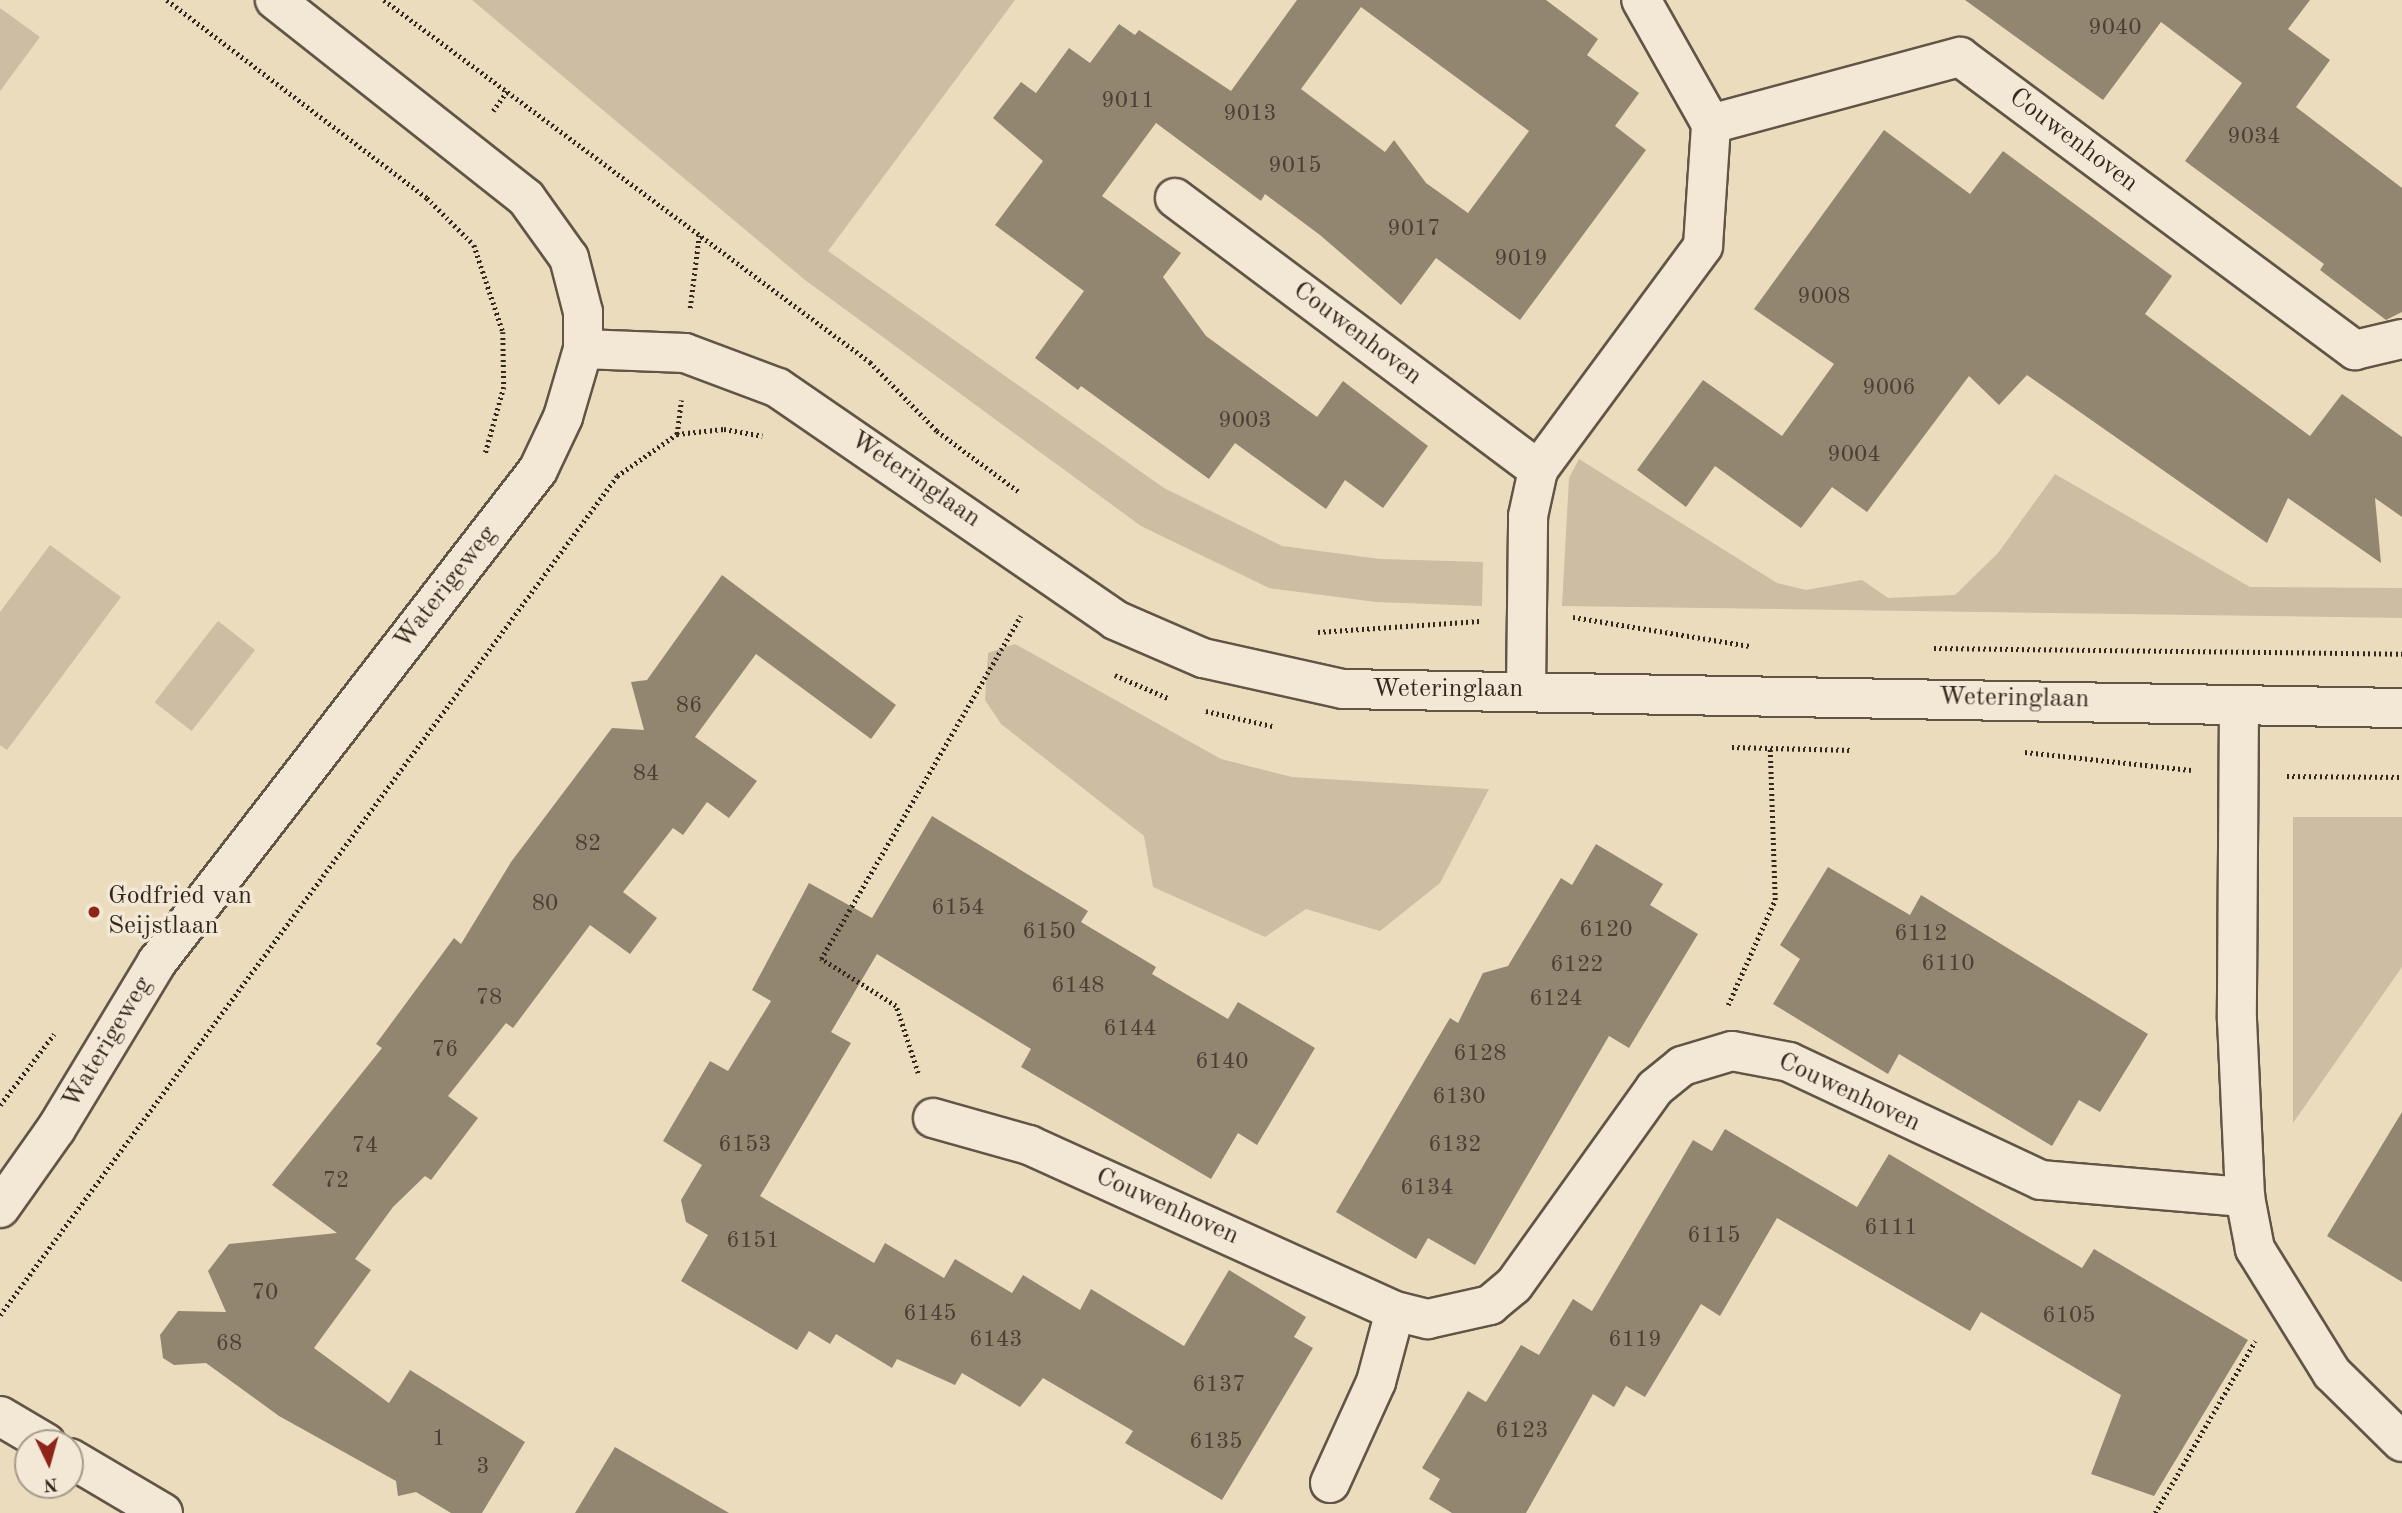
<!DOCTYPE html>
<style>
body{margin:0}
#map{position:relative;width:2402px;height:1513px;overflow:hidden;background:#ebdcbe;font-family:"Old Standard TT",serif}
div>[style]{position:absolute}
.green>*{inset:0;background:#ccbda3;transform-origin:0 0}
.building>*{inset:0;background:#938671}
.path>*{height:4.5px;margin-top:-2.25px;transform-origin:0;background:repeating-linear-gradient(90deg,#33281e 0 2px,transparent 0 5.5px)}
.roads{filter:drop-shadow(2px 0 #615546) drop-shadow(-2px 0 #615546) drop-shadow(0 2px #615546) drop-shadow(0 -2px #615546)}
.minor>*{height:38px;margin:-19px;padding:0 19px;transform-origin:19px;border-radius:19px;background:#f2e8d5}
.dots>*{width:19px;height:19px;translate:-50% -50%;box-sizing:border-box;border:4px solid #f2e8d5;border-radius:50%}
span{translate:-50% -50%;white-space:nowrap;text-align:center;line-height:1.15;-webkit-text-stroke:7px #f2e8d5;paint-order:stroke}
.number-label{font-size:23px;color:#4b4033}
.number-label span{-webkit-text-stroke-width:0}
.street-label{font-size:26px;color:#33281e}
.poi-label{font-size:26px;color:#33281e}
.left{translate:0 -50%;text-align:left}
.north{position:absolute;left:14px;top:1429px;width:70px;height:70px;box-sizing:border-box;background:#f2e8d5;border:2px solid #a69b8c;border-radius:50%;rotate:175deg;font-size:19px;font-weight:700;line-height:28px;text-align:center;color:#33281e}
.north::after{content:'';display:block;margin:auto;width:24px;height:32px;background:#8f2418;clip-path:polygon(50% 0,100% 100%,50% 72%,0 100%)}
</style>
<div id="map">
<div class="green">
<i style="clip-path:polygon(472px 0,1015px 0,828px 251px,1164px 488px,1282px 546px,1380px 559px,1483px 562px,1482px 606px,1376px 602px,1269px 588px,1141px 526px,805px 280px)"></i>
<i style="clip-path:polygon(0 8px,40px 37px,0 91px)"></i>
<i style="clip-path:polygon(1579px 459px,1777px 583px,1806px 590px,1862px 580px,1888px 598px,1955px 595px,1998px 553px,2055px 474px,2250px 587px,2402px 588px,2402px 618px,1562px 606px,1569px 478px)"></i>
<i style="clip-path:polygon(50px 545px,121px 597px,7px 750px,0 745px,0 612px)"></i>
<i style="left:218px;top:621px;width:47px;height:103px;rotate:38deg"></i>
<i style="clip-path:polygon(1015px 644px,1221px 759px,1292px 777px,1489px 789px,1440px 883px,1380px 931px,1306px 909px,1265px 937px,1153px 887px,1144px 836px,1001px 724px,985px 700px,988px 653px)"></i>
<i style="clip-path:polygon(2293px 817px,2402px 817px,2402px 967px,2293px 1123px)"></i>
</div>
<div class="building">
<i style="clip-path:polygon(evenodd,1297px 0,1546px 0,1598px 39px,1587px 55px,1639px 93px,1615px 126px,1646px 150px,1520px 320px,1436px 258px,1401px 305px,1320px 235px,1265px 194px,1261px 201px,1156px 123px,1102px 196px,1181px 253px,1163px 277px,1206px 336px,1317px 417px,1343px 381px,1428px 446px,1383px 508px,1345px 480px,1326px 509px,1235px 443px,1209px 479px,1081px 386px,1078px 390px,1035px 358px,1084px 291px,995px 225px,1043px 161px,993px 118px,1021px 82px,1036px 93px,1069px 48px,1090px 63px,1119px 24px,1135px 35px,1139px 30px,1231px 91px,1297px 0,1361px 7px,1529px 131px,1468px 213px,1426px 183px,1394px 140px,1385px 152px,1301px 89px,1361px 7px)"></i>
<i style="clip-path:polygon(1965px 0,2310px 0,2288px 29px,2330px 60px,2296px 107px,2402px 188px,2402px 312px,2386px 320px,2320px 270px,2324px 264px,2185px 161px,2242px 83px,2161px 22px,2103px 100px)"></i>
<i style="clip-path:polygon(1884px 130px,1970px 194px,2003px 151px,2172px 276px,2145px 314px,2310px 436px,2342px 394px,2402px 437px,2402px 517px,2375px 498px,2381px 563px,2288px 498px,2267px 543px,2027px 375px,1999px 405px,1969px 376px,1867px 512px,1832px 487px,1801px 528px,1715px 466px,1686px 507px,1637px 470px,1703px 380px,1782px 436px,1834px 364px,1754px 309px)"></i>
<i style="clip-path:polygon(722px 575px,896px 705px,871px 739px,756px 654px,695px 737px,757px 781px,729px 818px,707px 802px,683px 835px,673px 828px,623px 892px,657px 918px,630px 954px,590px 925px,513px 1028px,506px 1023px,448px 1096px,478px 1118px,431px 1180px,425px 1176px,393px 1207px,355px 1259px,371px 1270px,314px 1348px,389px 1403px,410px 1370px,525px 1442px,482px 1513px,451px 1513px,416px 1492px,398px 1496px,396px 1481px,279px 1416px,206px 1363px,174px 1365px,163px 1358px,160px 1335px,178px 1311px,226px 1312px,208px 1271px,229px 1244px,337px 1233px,272px 1185px,382px 1048px,376px 1044px,454px 938px,461px 944px,511px 862px,612px 728px,644px 730px,631px 682px,647px 680px)"></i>
<i style="clip-path:polygon(932px 816px,1088px 911px,1081px 922px,1156px 967px,1152px 974px,1228px 1019px,1238px 1002px,1315px 1048px,1257px 1145px,1238px 1133px,1211px 1179px,1021px 1067px,1031px 1049px,877px 954px,831px 1032px,851px 1043px,760px 1196px,874px 1263px,885px 1243px,944px 1278px,955px 1259px,1012px 1293px,1023px 1275px,1080px 1310px,1091px 1289px,1184px 1346px,1229px 1270px,1306px 1317px,1294px 1337px,1313px 1348px,1222px 1500px,1125px 1443px,1133px 1431px,1043px 1378px,1020px 1407px,962px 1373px,955px 1385px,897px 1359px,892px 1368px,836px 1334px,830px 1344px,809px 1331px,797px 1350px,681px 1281px,708px 1235px,686px 1222px,681px 1200px,702px 1165px,663px 1141px,710px 1061px,728px 1071px,771px 1001px,752px 990px,809px 883px,872px 918px)"></i>
<i style="clip-path:polygon(1596px 844px,1663px 884px,1650px 905px,1698px 934px,1629px 1048px,1609px 1036px,1475px 1265px,1428px 1238px,1416px 1259px,1336px 1212px,1450px 1018px,1458px 1023px,1483px 973px,1508px 966px,1561px 878px,1572px 885px)"></i>
<i style="clip-path:polygon(1828px 867px,1910px 915px,1921px 895px,2148px 1034px,2100px 1112px,2079px 1100px,2052px 1146px,1899px 1054px,1888px 1074px,1773px 1004px,1800px 959px,1780px 945px)"></i>
<i style="clip-path:polygon(2402px 1112px,2402px 1282px,2327px 1236px)"></i>
<i style="clip-path:polygon(1725px 1129px,1857px 1207px,1889px 1154px,2082px 1268px,2094px 1249px,2248px 1340px,2154px 1496px,2091px 1474px,2121px 1395px,1981px 1312px,1970px 1331px,1777px 1218px,1720px 1316px,1701px 1304px,1645px 1397px,1626px 1386px,1614px 1407px,1593px 1394px,1526px 1513px,1452px 1513px,1429px 1499px,1440px 1479px,1422px 1468px,1468px 1391px,1486px 1402px,1521px 1345px,1539px 1355px,1573px 1299px,1592px 1311px,1693px 1140px,1712px 1151px)"></i>
<i style="clip-path:polygon(615px 1447px,729px 1513px,575px 1513px)"></i>
</div>
<div class="path">
<i style="left:167px;top:0;width:327px;rotate:37.3deg"></i>
<i style="left:427px;top:198px;width:66px;rotate:45deg"></i>
<i style="left:474px;top:245px;width:92px;rotate:71.6deg"></i>
<i style="left:503px;top:332px;width:55px;rotate:89deg"></i>
<i style="left:504px;top:387px;width:71px;rotate:105.6deg"></i>
<i style="left:384px;top:0;width:606px;rotate:36.68deg"></i>
<i style="left:870px;top:362px;width:96px;rotate:45.8deg"></i>
<i style="left:937px;top:431px;width:101px;rotate:36.5deg"></i>
<i style="left:493px;top:111px;width:24px;rotate:-55deg"></i>
<i style="left:690px;top:308px;width:73px;rotate:-82.9deg"></i>
<i style="left:677px;top:434px;width:34px;rotate:-83deg"></i>
<i style="left:1573px;top:617px;width:179px;rotate:9.3deg"></i>
<i style="left:1318px;top:632px;width:162px;rotate:-3.9deg"></i>
<i style="left:1934px;top:648px;width:468px;rotate:0.7deg"></i>
<i style="left:1115px;top:675px;width:58px;rotate:23.5deg"></i>
<i style="left:1206px;top:711px;width:68px;rotate:12.8deg"></i>
<i style="left:1732px;top:747px;width:120px;rotate:1.4deg"></i>
<i style="left:2025px;top:752px;width:167px;rotate:6.2deg"></i>
<i style="left:2287px;top:776px;width:115px;rotate:0.5deg"></i>
<i style="left:1728px;top:1005px;width:115px;rotate:-65.9deg"></i>
<i style="left:1775px;top:900px;width:151px;rotate:-91.9deg"></i>
<i style="left:918px;top:1073px;width:71px;rotate:-108.2deg"></i>
<i style="left:896px;top:1006px;width:89px;rotate:-147.9deg"></i>
<i style="left:821px;top:959px;width:397px;rotate:-59.8deg"></i>
<i style="left:0;top:1105px;width:89px;rotate:-52.7deg"></i>
<i style="left:0;top:1315px;width:1041px;rotate:-53.67deg"></i>
<i style="left:617px;top:476px;width:73px;rotate:-35deg"></i>
<i style="left:677px;top:434px;width:47px;rotate:-6.1deg"></i>
<i style="left:724px;top:429px;width:39px;rotate:10deg"></i>
<i style="left:2155px;top:1513px;width:199px;rotate:-59.8deg"></i>
</div>
<div class="roads">
<div class="minor">
<i style="left:1711px;top:124px;width:258px;rotate:-15.1deg"></i>
<i style="left:1960px;top:57px;width:492px;rotate:36.6deg"></i>
<i style="left:2355px;top:350px;width:48px;rotate:-13.2deg"></i>
<i style="left:1175px;top:198px;width:454px;rotate:36.8deg"></i>
<i style="left:583px;top:349px;width:102px;rotate:2.2deg"></i>
<i style="left:685px;top:353px;width:99px;rotate:20.6deg"></i>
<i style="left:778px;top:388px;width:409px;rotate:34.5deg"></i>
<i style="left:1115px;top:620px;width:96px;rotate:23.4deg"></i>
<i style="left:1203px;top:658px;width:143px;rotate:12.5deg"></i>
<i style="left:1343px;top:689px;width:1059px;rotate:1.03deg"></i>
<i style="left:1526px;top:690px;width:174px;rotate:-89.3deg"></i>
<i style="left:1528px;top:516px;width:47px;rotate:-77.7deg"></i>
<i style="left:1538px;top:470px;width:278px;rotate:-53.6deg"></i>
<i style="left:1703px;top:246px;width:122px;rotate:-86.2deg"></i>
<i style="left:1711px;top:124px;width:142px;rotate:-119.4deg"></i>
<i style="left:2239px;top:706px;width:314px;rotate:90.4deg"></i>
<i style="left:2237px;top:1020px;width:177px;rotate:87.4deg"></i>
<i style="left:2245px;top:1197px;width:53px;rotate:79.1deg"></i>
<i style="left:2255px;top:1249px;width:146px;rotate:58.2deg"></i>
<i style="left:2332px;top:1373px;width:98px;rotate:44.6deg"></i>
<i style="left:933px;top:1118px;width:100px;rotate:15.7deg"></i>
<i style="left:1029px;top:1145px;width:402px;rotate:24.4deg"></i>
<i style="left:1395px;top:1311px;width:34px;rotate:14deg"></i>
<i style="left:1428px;top:1319px;width:64px;rotate:-12.7deg"></i>
<i style="left:1490px;top:1305px;width:31px;rotate:-40deg"></i>
<i style="left:1514px;top:1285px;width:242px;rotate:-54.4deg"></i>
<i style="left:1655px;top:1088px;width:35px;rotate:-39deg"></i>
<i style="left:1682px;top:1066px;width:52px;rotate:-16.7deg"></i>
<i style="left:1732px;top:1051px;width:58px;rotate:10.9deg"></i>
<i style="left:1789px;top:1062px;width:278px;rotate:25.1deg"></i>
<i style="left:2041px;top:1180px;width:205px;rotate:4.8deg"></i>
<i style="left:0;top:1208px;width:97px;rotate:-54.7deg"></i>
<i style="left:56px;top:1129px;width:195px;rotate:-58.8deg"></i>
<i style="left:157px;top:962px;width:622px;rotate:-52.25deg"></i>
<i style="left:538px;top:470px;width:59px;rotate:-64.7deg"></i>
<i style="left:563px;top:417px;width:71px;rotate:-73.6deg"></i>
<i style="left:583px;top:349px;width:37px;rotate:-90deg"></i>
<i style="left:583px;top:312px;width:56px;rotate:-104.5deg"></i>
<i style="left:569px;top:258px;width:74px;rotate:-125.6deg"></i>
<i style="left:526px;top:198px;width:320px;rotate:-141.7deg"></i>
<i style="left:0;top:1416px;width:53px;rotate:30.4deg"></i>
<i style="left:70px;top:1458px;width:108px;rotate:30.6deg"></i>
<i style="left:1330px;top:1483px;width:111px;rotate:-65.5deg"></i>
<i style="left:1376px;top:1382px;width:73px;rotate:-75deg"></i>
</div>
</div>
<div class="dots">
<i style="left:94px;top:912px;background:#8f2418"></i>
</div>
<div class="number-label">
<span style="left:2115px;top:28px">9040</span>
<span style="left:1128px;top:101px">9011</span>
<span style="left:1250px;top:114px">9013</span>
<span style="left:2254px;top:137px">9034</span>
<span style="left:1295px;top:166px">9015</span>
<span style="left:1414px;top:229px">9017</span>
<span style="left:1521px;top:259px">9019</span>
<span style="left:1824px;top:297px">9008</span>
<span style="left:1889px;top:388px">9006</span>
<span style="left:1245px;top:421px">9003</span>
<span style="left:1854px;top:455px">9004</span>
<span style="left:689px;top:706px">86</span>
<span style="left:646px;top:774px">84</span>
<span style="left:588px;top:844px">82</span>
<span style="left:545px;top:904px">80</span>
<span style="left:958px;top:908px">6154</span>
<span style="left:1606px;top:930px">6120</span>
<span style="left:1049px;top:932px">6150</span>
<span style="left:1921px;top:934px">6112</span>
<span style="left:1948px;top:964px">6110</span>
<span style="left:1577px;top:965px">6122</span>
<span style="left:1078px;top:986px">6148</span>
<span style="left:489px;top:998px">78</span>
<span style="left:1556px;top:999px">6124</span>
<span style="left:1130px;top:1029px">6144</span>
<span style="left:445px;top:1050px">76</span>
<span style="left:1480px;top:1054px">6128</span>
<span style="left:1222px;top:1062px">6140</span>
<span style="left:1459px;top:1097px">6130</span>
<span style="left:745px;top:1145px">6153</span>
<span style="left:1455px;top:1145px">6132</span>
<span style="left:365px;top:1146px">74</span>
<span style="left:336px;top:1181px">72</span>
<span style="left:1427px;top:1188px">6134</span>
<span style="left:1891px;top:1228px">6111</span>
<span style="left:1714px;top:1236px">6115</span>
<span style="left:753px;top:1241px">6151</span>
<span style="left:265px;top:1293px">70</span>
<span style="left:930px;top:1314px">6145</span>
<span style="left:2069px;top:1316px">6105</span>
<span style="left:996px;top:1340px">6143</span>
<span style="left:1635px;top:1340px">6119</span>
<span style="left:229px;top:1344px">68</span>
<span style="left:1219px;top:1385px">6137</span>
<span style="left:1522px;top:1431px">6123</span>
<span style="left:439px;top:1439px">1</span>
<span style="left:1216px;top:1442px">6135</span>
<span style="left:483px;top:1467px">3</span>
</div>
<div class="street-label">
<span style="left:2073px;top:141px;rotate:37deg">Couwenhoven</span>
<span style="left:1357px;top:334px;rotate:37deg">Couwenhoven</span>
<span style="left:915px;top:480px;rotate:34deg">Weteringlaan</span>
<span style="left:446px;top:588px;rotate:-52deg">Waterigeweg</span>
<span style="left:1448px;top:690px">Weteringlaan</span>
<span style="left:2014px;top:699px;rotate:1deg">Weteringlaan</span>
<span style="left:108px;top:1043px;rotate:-59deg">Waterigeweg</span>
<span style="left:1849px;top:1093px;rotate:25deg">Couwenhoven</span>
<span style="left:1167px;top:1207px;rotate:24deg">Couwenhoven</span>
</div>
<div class="poi-label">
<span class="left" style="left:108px;top:912px">Godfried van<br>Seijstlaan</span>
</div>
<div class="north">N</div>
</div>
